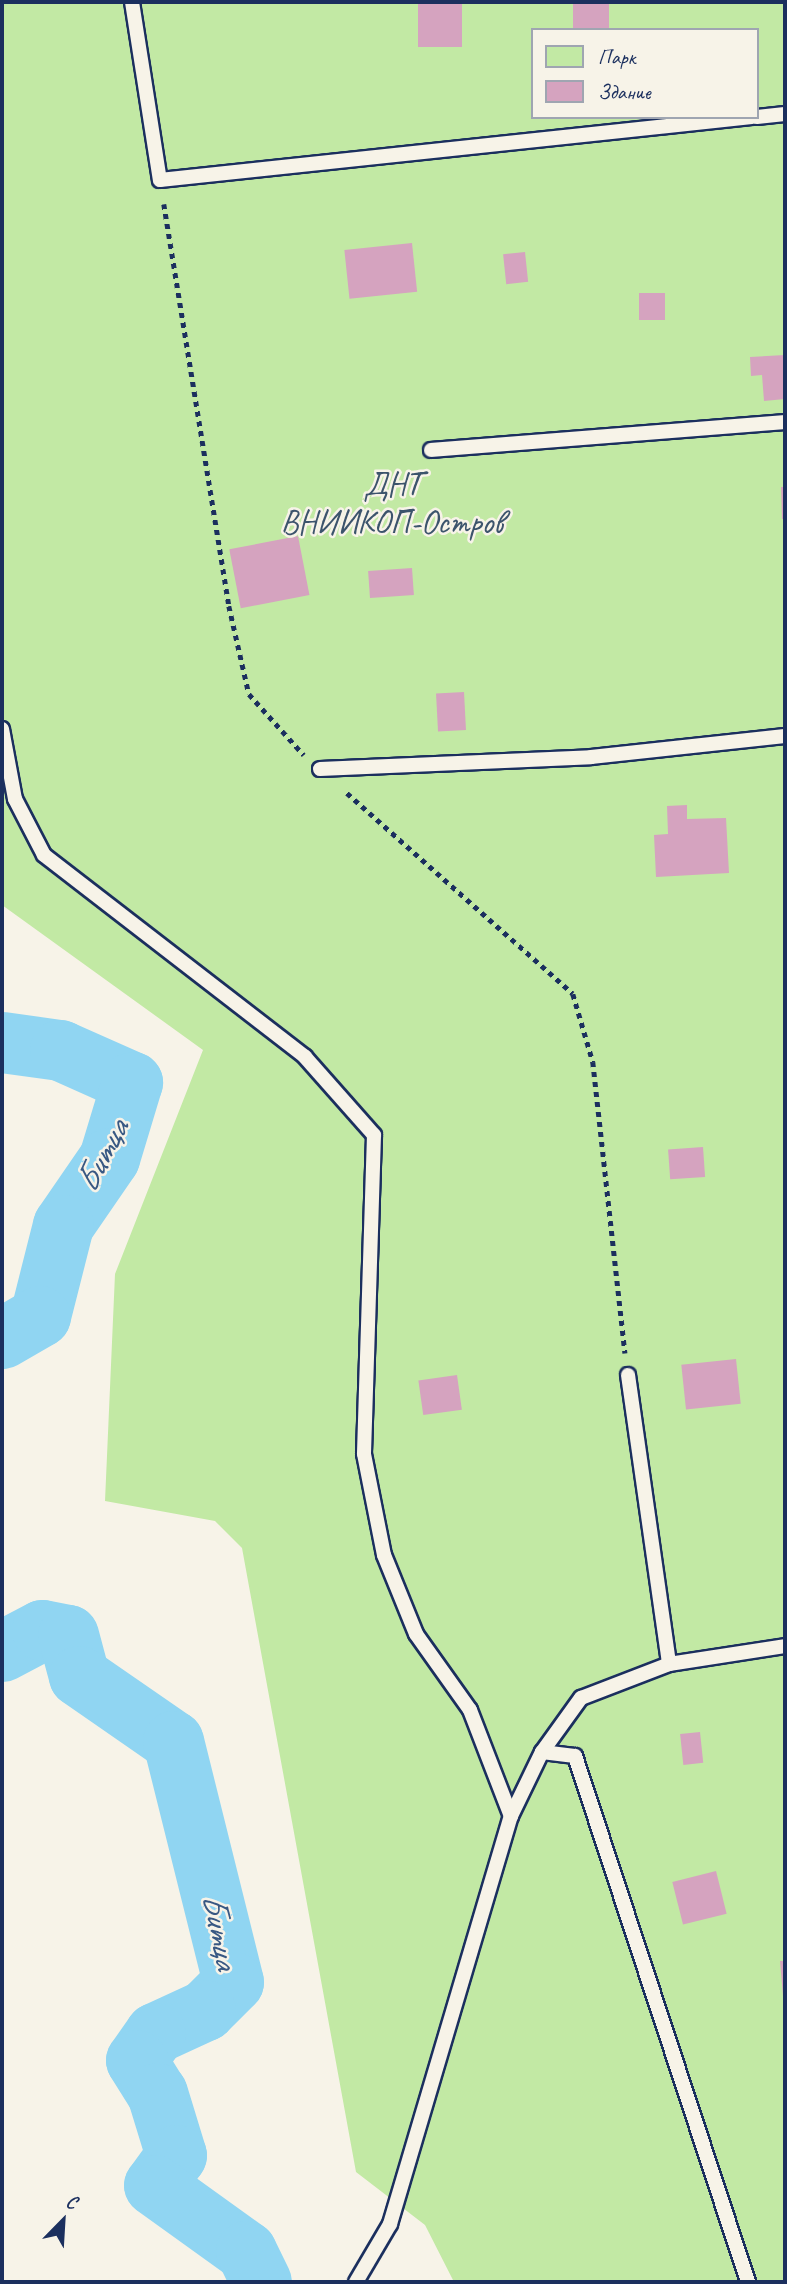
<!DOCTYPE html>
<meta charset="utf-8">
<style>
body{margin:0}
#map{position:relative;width:787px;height:2284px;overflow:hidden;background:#f7f3e8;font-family:Caveat,sans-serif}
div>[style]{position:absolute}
.green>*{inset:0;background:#c2e9a4}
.river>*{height:61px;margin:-30.5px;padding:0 30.5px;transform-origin:30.5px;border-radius:30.5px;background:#90d5f2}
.building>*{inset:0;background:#d5a3bf;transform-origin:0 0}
.path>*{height:4.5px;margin-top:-2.25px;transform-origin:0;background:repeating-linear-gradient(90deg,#1b2f5e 0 5px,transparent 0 10px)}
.roads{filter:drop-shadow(2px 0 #1b2f5e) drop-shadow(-2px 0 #1b2f5e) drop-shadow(0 2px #1b2f5e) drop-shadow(0 -2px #1b2f5e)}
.service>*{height:14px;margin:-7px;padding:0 7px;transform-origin:7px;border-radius:7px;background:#f7f3e8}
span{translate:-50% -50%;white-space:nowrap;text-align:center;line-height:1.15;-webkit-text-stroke:5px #f7f3e8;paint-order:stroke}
.park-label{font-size:33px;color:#3c546c}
.water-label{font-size:35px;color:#385883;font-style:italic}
.frame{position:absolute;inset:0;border:4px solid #1b2f5e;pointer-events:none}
.legend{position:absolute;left:531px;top:28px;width:228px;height:91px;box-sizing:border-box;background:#f7f3e8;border:2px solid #9fa5b1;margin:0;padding:9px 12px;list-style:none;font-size:21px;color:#1b2f5e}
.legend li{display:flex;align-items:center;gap:14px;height:35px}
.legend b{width:35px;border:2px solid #9fa5b1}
.north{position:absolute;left:28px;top:2186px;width:70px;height:70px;-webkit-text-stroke:5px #f7f3e8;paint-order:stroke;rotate:24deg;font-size:19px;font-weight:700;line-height:28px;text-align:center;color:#1b2f5e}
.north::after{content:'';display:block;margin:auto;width:24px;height:32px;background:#1b2f5e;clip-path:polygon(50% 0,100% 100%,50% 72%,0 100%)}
</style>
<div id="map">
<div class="green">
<i style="clip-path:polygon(evenodd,2px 2px,785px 2px,785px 2282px,454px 2282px,425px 2225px,356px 2172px,242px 1548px,215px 1521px,105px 1501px,115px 1274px,203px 1050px,2px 905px,2px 2px,533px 30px,757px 30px,757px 117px,533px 117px,533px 30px)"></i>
</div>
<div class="river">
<i style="left:2px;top:1042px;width:59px;rotate:7.9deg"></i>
<i style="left:60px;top:1050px;width:79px;rotate:24deg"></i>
<i style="left:132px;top:1082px;width:79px;rotate:106.8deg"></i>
<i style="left:109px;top:1158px;width:81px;rotate:124.5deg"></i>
<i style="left:63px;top:1225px;width:94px;rotate:104.2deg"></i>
<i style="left:40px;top:1316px;width:44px;rotate:149.9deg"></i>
<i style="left:2px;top:1651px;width:45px;rotate:-27.7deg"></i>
<i style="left:42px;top:1630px;width:26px;rotate:11deg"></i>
<i style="left:68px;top:1635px;width:42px;rotate:75deg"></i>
<i style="left:79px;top:1676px;width:114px;rotate:34.7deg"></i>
<i style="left:173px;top:1741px;width:248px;rotate:76deg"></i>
<i style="left:233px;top:1982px;width:40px;rotate:135deg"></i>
<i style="left:205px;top:2010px;width:55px;rotate:155.3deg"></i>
<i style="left:155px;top:2033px;width:33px;rotate:125deg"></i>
<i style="left:136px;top:2060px;width:39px;rotate:58deg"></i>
<i style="left:157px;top:2093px;width:65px;rotate:73deg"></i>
<i style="left:176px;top:2155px;width:37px;rotate:126deg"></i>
<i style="left:154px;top:2185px;width:113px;rotate:35.7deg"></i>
<i style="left:246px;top:2251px;width:34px;rotate:64deg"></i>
</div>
<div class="building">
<i style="left:418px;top:2px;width:44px;height:45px"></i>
<i style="left:573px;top:2px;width:36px;height:28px"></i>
<i style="left:412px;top:243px;width:49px;height:68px;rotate:84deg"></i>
<i style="left:525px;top:252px;width:30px;height:22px;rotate:84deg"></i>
<i style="left:639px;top:293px;width:26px;height:27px"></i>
<i style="clip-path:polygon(785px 355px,785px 399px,764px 401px,762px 375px,751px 376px,750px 357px)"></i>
<i style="clip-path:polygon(781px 487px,785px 487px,785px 519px,782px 519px)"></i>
<i style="left:298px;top:536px;width:60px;height:70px;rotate:79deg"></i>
<i style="left:412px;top:568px;width:27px;height:44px;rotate:86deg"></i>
<i style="left:464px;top:692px;width:38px;height:28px;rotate:87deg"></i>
<i style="clip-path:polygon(687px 805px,687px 819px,726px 818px,729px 873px,656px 877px,654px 835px,668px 834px,667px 806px)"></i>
<i style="left:703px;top:1147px;width:30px;height:35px;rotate:86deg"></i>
<i style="left:736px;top:1359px;width:45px;height:55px;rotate:84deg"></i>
<i style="left:457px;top:1375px;width:35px;height:39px;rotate:82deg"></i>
<i style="left:700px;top:1732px;width:31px;height:20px;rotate:84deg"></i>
<i style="left:716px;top:1871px;width:44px;height:45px;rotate:76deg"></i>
<i style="clip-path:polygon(780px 1961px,785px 1961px,785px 1996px,783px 1996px)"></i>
</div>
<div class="path">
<i style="left:164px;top:204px;width:407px;rotate:80.8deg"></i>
<i style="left:229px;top:606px;width:90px;rotate:77.2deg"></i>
<i style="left:249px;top:694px;width:82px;rotate:48deg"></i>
<i style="left:347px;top:793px;width:302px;rotate:41.6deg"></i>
<i style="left:573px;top:994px;width:71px;rotate:73.6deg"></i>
<i style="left:593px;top:1062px;width:293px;rotate:83.7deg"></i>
</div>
<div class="roads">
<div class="service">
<i style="left:132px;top:2px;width:180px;rotate:81.1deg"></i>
<i style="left:160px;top:180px;width:595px;rotate:-6.07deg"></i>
<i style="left:757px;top:117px;width:28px;rotate:-6deg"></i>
<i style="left:431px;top:450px;width:355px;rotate:-4.5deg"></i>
<i style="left:2px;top:729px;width:71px;rotate:79.5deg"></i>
<i style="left:15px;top:799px;width:63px;rotate:62.6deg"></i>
<i style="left:44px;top:855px;width:330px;rotate:37.7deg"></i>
<i style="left:305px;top:1057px;width:104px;rotate:48.5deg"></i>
<i style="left:374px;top:1135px;width:319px;rotate:91.8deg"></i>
<i style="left:364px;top:1454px;width:103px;rotate:78.8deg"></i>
<i style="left:384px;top:1555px;width:85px;rotate:67.9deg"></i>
<i style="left:416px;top:1634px;width:93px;rotate:54.6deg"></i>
<i style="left:470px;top:1710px;width:114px;rotate:68.9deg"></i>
<i style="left:320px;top:769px;width:271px;rotate:-2.5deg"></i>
<i style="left:591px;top:757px;width:195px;rotate:-6.2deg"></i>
<i style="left:628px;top:1375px;width:292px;rotate:81.9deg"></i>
<i style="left:542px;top:1752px;width:33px;rotate:7deg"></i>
<i style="left:575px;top:1756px;width:554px;rotate:71.79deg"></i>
<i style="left:356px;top:2282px;width:67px;rotate:-59.6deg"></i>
<i style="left:390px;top:2224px;width:426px;rotate:-73.5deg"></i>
<i style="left:511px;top:1816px;width:71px;rotate:-64.2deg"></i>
<i style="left:542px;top:1752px;width:67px;rotate:-54.2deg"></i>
<i style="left:581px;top:1698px;width:94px;rotate:-21.1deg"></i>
<i style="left:669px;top:1664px;width:117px;rotate:-8.8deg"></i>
</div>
</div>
<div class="park-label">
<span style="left:392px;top:504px">ДНТ<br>ВНИИКОП-Остров</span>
</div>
<div class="water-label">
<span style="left:102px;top:1156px;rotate:-62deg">Битца</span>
<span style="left:220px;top:1931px;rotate:79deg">Битца</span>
</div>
<div class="frame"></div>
<ul class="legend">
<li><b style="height:19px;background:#c2e9a4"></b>Парк</li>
<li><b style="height:19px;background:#d5a3bf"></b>Здание</li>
</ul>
<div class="north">С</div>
</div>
